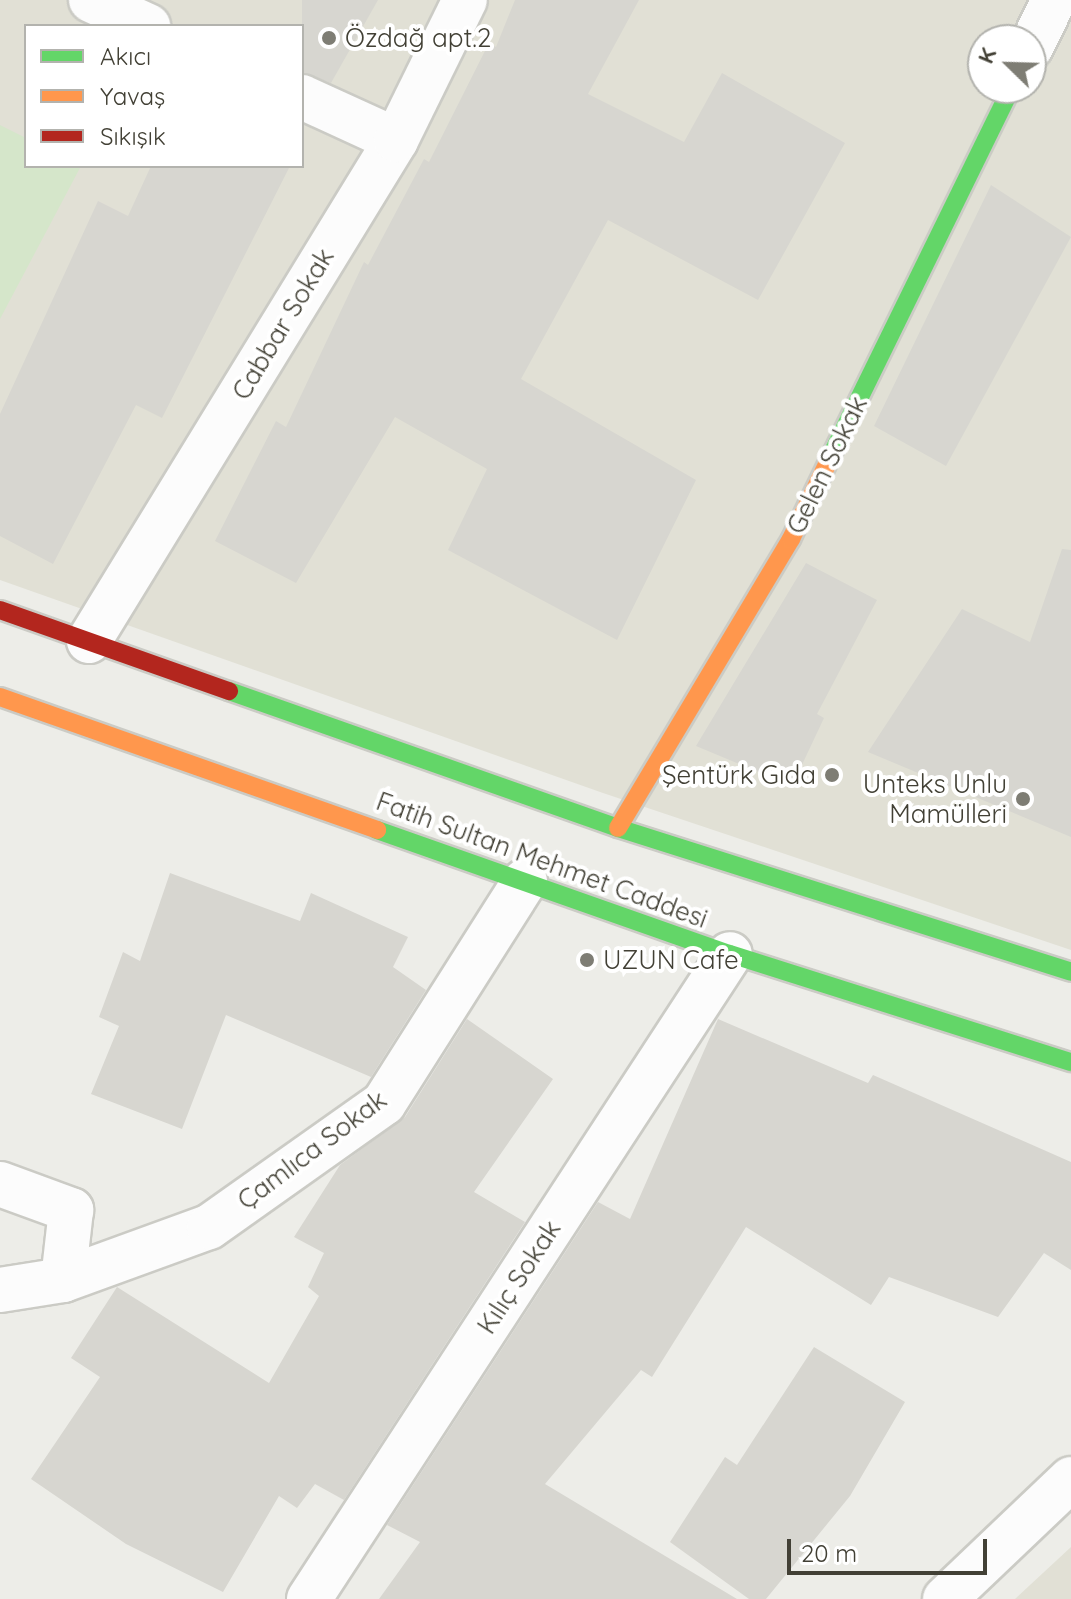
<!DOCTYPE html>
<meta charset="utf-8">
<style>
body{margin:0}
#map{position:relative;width:1071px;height:1599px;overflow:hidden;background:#edede8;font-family:Quicksand,sans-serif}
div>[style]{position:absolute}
.residential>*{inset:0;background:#e1e0d5}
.green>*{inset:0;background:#d5e6ca}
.building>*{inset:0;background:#d7d6d0}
.roads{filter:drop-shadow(2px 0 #cbcbc5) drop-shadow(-2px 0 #cbcbc5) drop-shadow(0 2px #cbcbc5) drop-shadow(0 -2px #cbcbc5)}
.street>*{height:44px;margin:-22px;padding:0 22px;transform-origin:22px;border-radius:22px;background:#fcfcfc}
.fast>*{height:18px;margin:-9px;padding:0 9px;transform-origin:9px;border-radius:9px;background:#63d668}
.slow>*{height:18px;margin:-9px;padding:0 9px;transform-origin:9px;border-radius:9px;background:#ff974d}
.jam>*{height:18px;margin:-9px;padding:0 9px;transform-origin:9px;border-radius:9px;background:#b3261e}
.dots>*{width:22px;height:22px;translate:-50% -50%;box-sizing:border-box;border:4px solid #fff;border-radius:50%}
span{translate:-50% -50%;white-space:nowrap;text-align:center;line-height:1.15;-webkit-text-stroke:8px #fff;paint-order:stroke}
.poi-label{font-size:26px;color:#424035}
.left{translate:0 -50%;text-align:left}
.right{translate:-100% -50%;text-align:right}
.street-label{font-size:26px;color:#424035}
.legend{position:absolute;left:24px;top:24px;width:280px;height:144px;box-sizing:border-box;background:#fff;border:2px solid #b3b3ae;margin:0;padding:10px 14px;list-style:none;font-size:24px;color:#424035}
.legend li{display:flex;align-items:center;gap:16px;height:40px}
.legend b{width:40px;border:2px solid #b3b3ae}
.north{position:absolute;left:967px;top:24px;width:80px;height:80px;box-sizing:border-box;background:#fff;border:2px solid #b3b3ae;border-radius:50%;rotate:293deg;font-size:22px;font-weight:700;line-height:32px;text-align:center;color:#424035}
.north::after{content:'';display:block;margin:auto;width:28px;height:36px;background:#7e7d74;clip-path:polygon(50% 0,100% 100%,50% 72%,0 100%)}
.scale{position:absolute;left:787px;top:1539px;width:200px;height:36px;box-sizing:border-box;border:4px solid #424035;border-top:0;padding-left:10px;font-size:24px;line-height:28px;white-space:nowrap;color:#424035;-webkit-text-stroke:6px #fff;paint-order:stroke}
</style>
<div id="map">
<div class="residential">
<i style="clip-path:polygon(evenodd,0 0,1071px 0,1071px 950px,603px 793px,0 580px,0 0,26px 26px,302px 26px,302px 166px,26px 166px,26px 26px,0 0,983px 40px,1031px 40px,1031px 88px,983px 88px,983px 40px)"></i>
<i style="clip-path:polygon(1071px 1547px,1071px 1599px,1015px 1599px)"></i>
</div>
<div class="green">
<i style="clip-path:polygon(0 125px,26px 138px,26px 166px,81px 166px,0 319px)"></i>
</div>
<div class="building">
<i style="clip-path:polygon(302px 0,378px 0,331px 83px,302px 72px)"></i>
<i style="clip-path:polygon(515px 0,639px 0,588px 94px,684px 142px,722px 73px,845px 143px,758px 300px,608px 220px,521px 379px,696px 480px,617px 640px,448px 550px,487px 469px,395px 417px,296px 583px,215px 541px,276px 421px,286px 427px,364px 262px,368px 265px,424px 159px,429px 162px,489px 43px,496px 47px)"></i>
<i style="clip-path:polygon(151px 166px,290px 166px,162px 418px,136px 405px,53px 564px,0 536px,0 414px,98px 201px,128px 216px)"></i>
<i style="clip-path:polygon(991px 185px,1071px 237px,946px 466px,874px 426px)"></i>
<i style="clip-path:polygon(1062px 549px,1071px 550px,1071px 837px,868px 752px,962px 609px,1030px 642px)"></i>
<i style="clip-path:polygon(806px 563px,877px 600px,817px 714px,824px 718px,792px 786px,696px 746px)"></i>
<i style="clip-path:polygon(170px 873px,300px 921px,311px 893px,408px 937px,393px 967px,426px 990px,371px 1077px,226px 1015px,182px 1129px,91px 1094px,119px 1026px,99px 1017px,123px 952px,140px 961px)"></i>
<i style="clip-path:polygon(467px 1019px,553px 1079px,474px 1192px,525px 1222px,344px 1500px,315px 1484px,297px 1508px,279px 1496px,223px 1592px,126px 1544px,31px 1479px,100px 1377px,71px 1358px,117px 1287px,269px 1383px,319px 1296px,308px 1287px,324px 1253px,294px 1237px,340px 1165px,405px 1117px)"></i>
<i style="clip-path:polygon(718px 1019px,868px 1083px,873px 1075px,1071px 1162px,1071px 1270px,1044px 1253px,998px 1317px,889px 1277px,871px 1305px,746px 1227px,652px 1377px,641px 1370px,545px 1484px,737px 1599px,379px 1599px,420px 1542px,387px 1525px,598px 1202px,630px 1219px)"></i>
<i style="clip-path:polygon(814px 1347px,905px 1402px,850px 1496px,766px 1599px,749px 1599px,670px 1542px,725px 1457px,737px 1465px)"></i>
</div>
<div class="roads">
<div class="street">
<i style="left:91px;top:0;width:63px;rotate:24.5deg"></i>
<i style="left:1031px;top:47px;width:52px;rotate:-63.9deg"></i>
<i style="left:302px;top:97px;width:103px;rotate:24.6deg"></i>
<i style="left:89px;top:641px;width:588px;rotate:-58.5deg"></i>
<i style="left:396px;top:140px;width:156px;rotate:-63.8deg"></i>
<i style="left:0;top:1184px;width:76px;rotate:20.1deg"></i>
<i style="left:71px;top:1210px;width:70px;rotate:96.5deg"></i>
<i style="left:0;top:1290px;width:64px;rotate:-9deg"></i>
<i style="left:63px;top:1280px;width:155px;rotate:-20deg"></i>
<i style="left:209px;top:1227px;width:214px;rotate:-35.3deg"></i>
<i style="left:384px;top:1103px;width:263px;rotate:-57.6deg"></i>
<i style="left:309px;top:1599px;width:770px;rotate:-56.87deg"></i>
<i style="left:945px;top:1599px;width:174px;rotate:-43.6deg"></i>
</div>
<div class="fast">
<i style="left:832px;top:454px;width:407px;rotate:-63.9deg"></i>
<i style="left:229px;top:691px;width:412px;rotate:19.4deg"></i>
<i style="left:618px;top:828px;width:475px;rotate:17.6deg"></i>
<i style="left:377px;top:830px;width:374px;rotate:19.4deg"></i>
<i style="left:730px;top:954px;width:358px;rotate:17.6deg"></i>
</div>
<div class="slow">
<i style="left:0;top:697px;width:400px;rotate:19.4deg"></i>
<i style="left:618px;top:828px;width:337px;rotate:-59.1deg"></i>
<i style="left:791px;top:539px;width:94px;rotate:-64.2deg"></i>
</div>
<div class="jam">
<i style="left:0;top:610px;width:243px;rotate:19.5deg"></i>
</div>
</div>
<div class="dots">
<i style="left:329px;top:38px;background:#7e7d74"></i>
<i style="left:832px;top:775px;background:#7e7d74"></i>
<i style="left:1023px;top:799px;background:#7e7d74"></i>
<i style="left:587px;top:960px;background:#7e7d74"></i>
</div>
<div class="poi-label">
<span class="left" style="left:345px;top:38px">Özdağ apt.2</span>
<span class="right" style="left:816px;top:775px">Şentürk Gıda</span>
<span class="right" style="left:1007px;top:799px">Unteks Unlu<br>Mamülleri</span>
<span class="left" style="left:603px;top:960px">UZUN Cafe</span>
</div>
<div class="street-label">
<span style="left:283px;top:324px;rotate:-59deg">Cabbar Sokak</span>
<span style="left:827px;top:465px;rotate:-64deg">Gelen Sokak</span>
<span style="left:542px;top:860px;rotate:20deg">Fatih Sultan Mehmet Caddesi</span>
<span style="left:312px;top:1150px;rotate:-37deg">Çamlıca Sokak</span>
<span style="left:519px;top:1277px;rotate:-57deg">Kılıç Sokak</span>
</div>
<ul class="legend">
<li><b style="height:10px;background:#63d668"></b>Akıcı</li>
<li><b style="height:10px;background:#ff974d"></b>Yavaş</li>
<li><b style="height:10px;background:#b3261e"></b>Sıkışık</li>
</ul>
<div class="north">K</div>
<div class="scale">20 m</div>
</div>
